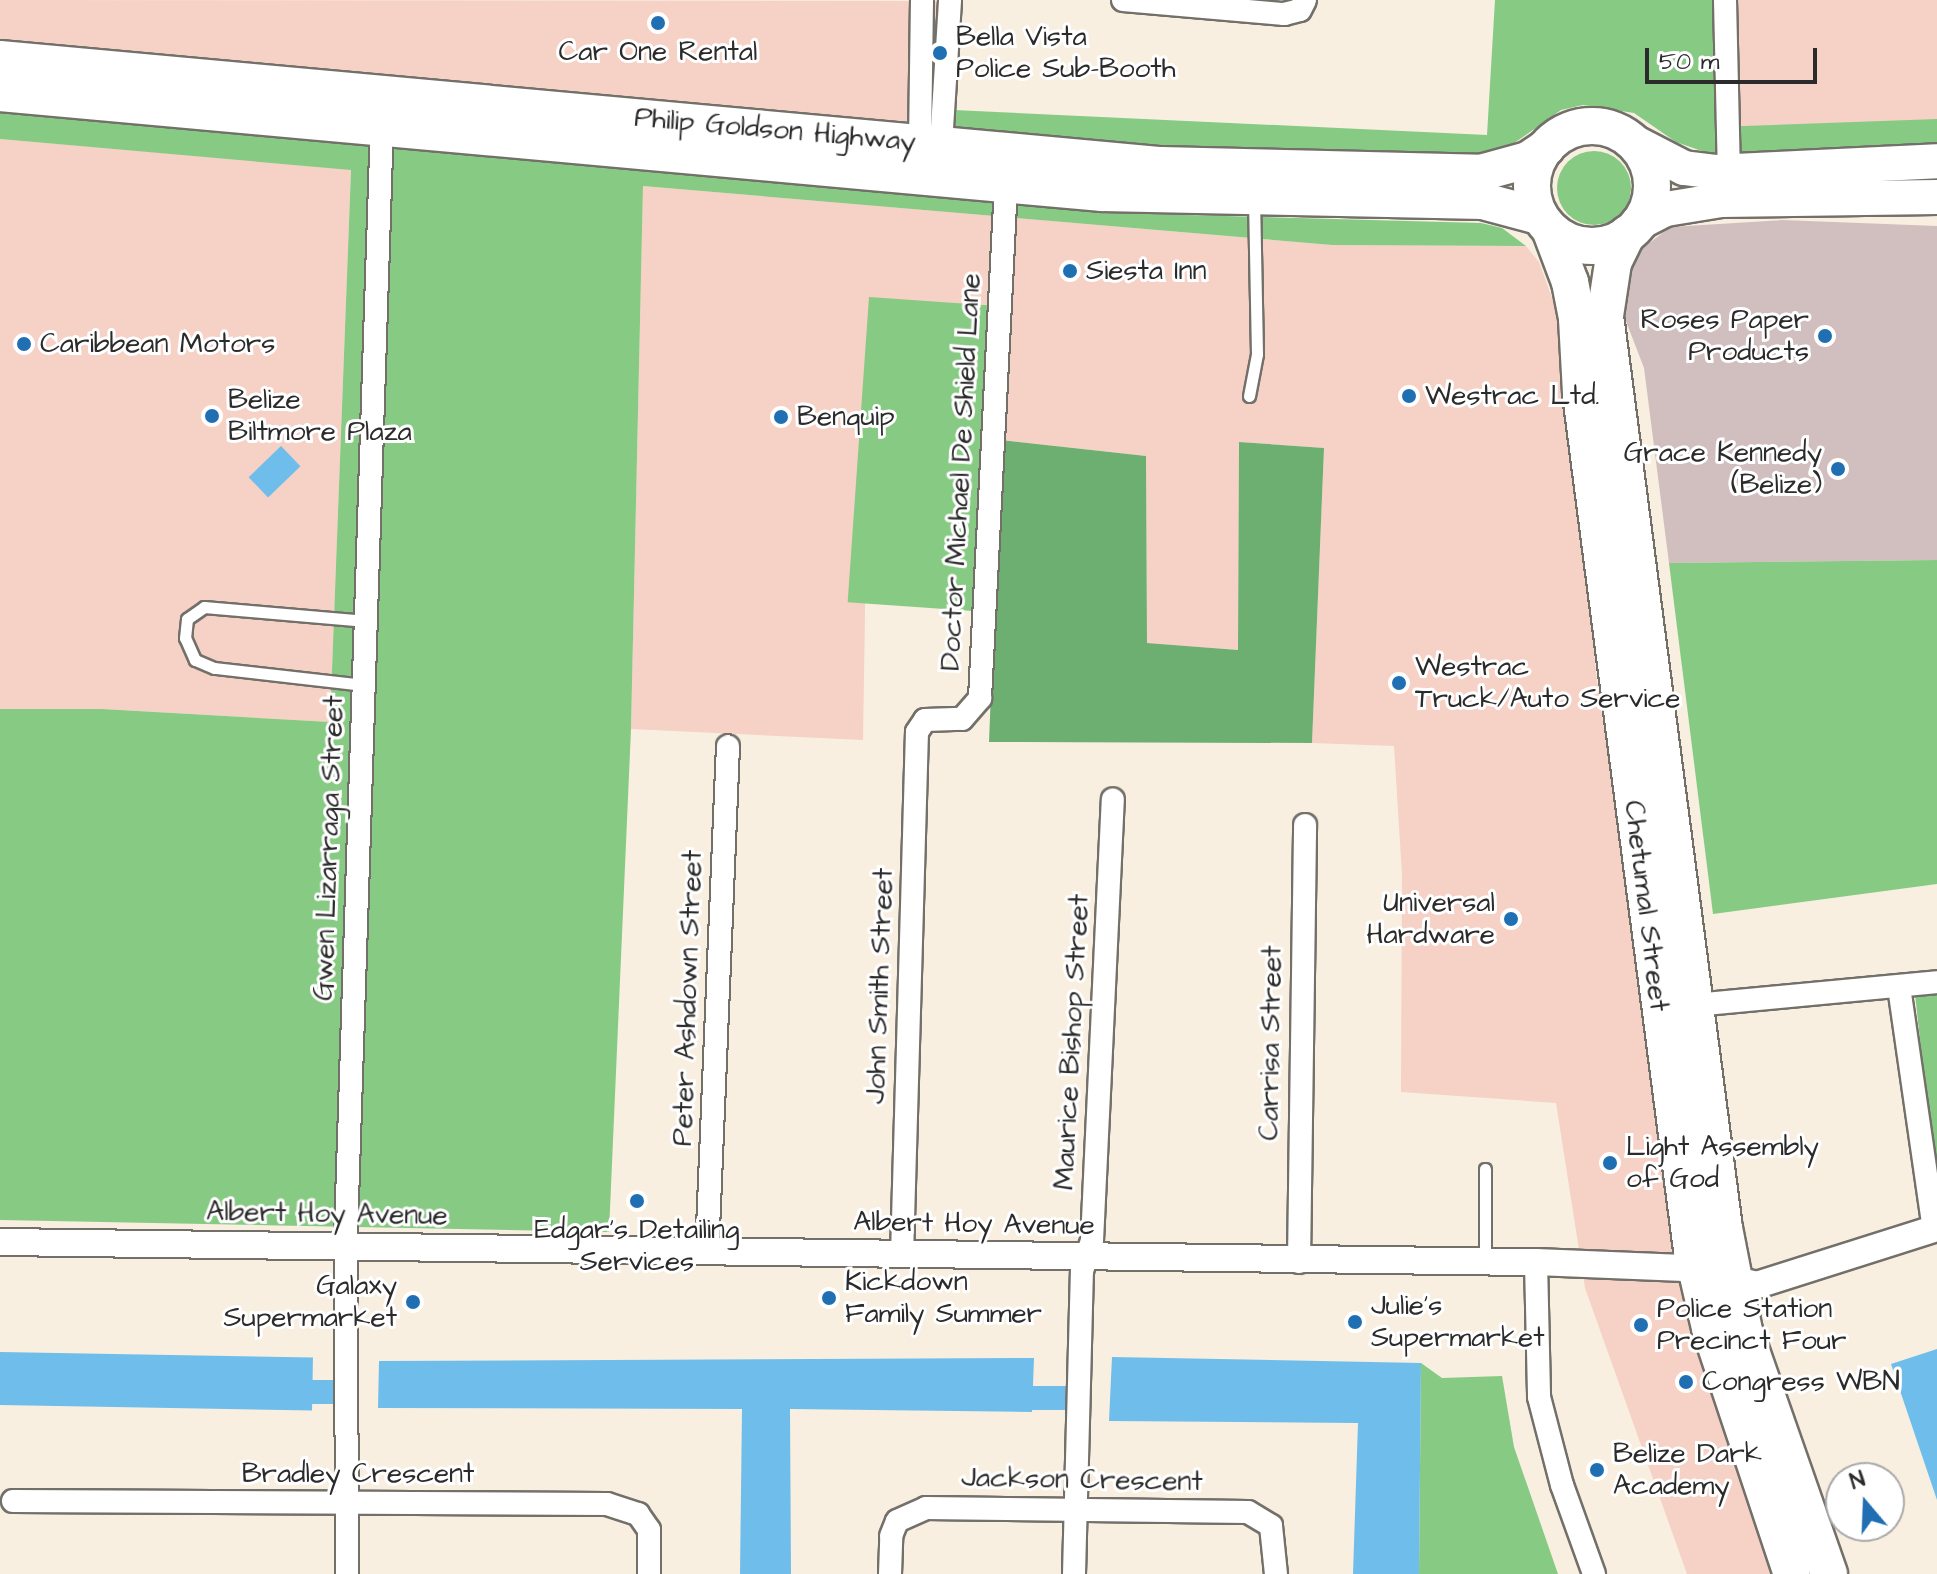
<!DOCTYPE html>
<style>
body{margin:0}
#map{position:relative;width:1937px;height:1574px;overflow:hidden;background:#f8efe0;font-family:"Architects Daughter",sans-serif}
div>[style]{position:absolute}
.built>*{inset:0;background:#f6d1c6;transform-origin:0 0}
.industrial>*{inset:0;background:#d1bfbf}
.green>*{inset:0;background:#87ca83;transform-origin:0 0}
.round{border-radius:50%}
.forest>*{inset:0;background:#6dae71}
.water>*{inset:0;background:#6fbdea;transform-origin:0 0}
.canal>*{height:24px;margin:-12px;padding:0 12px;transform-origin:12px;border-radius:12px;background:#6fbdea}
.roads{filter:drop-shadow(2px 0 #73706a) drop-shadow(-2px 0 #73706a) drop-shadow(0 2px #73706a) drop-shadow(0 -2px #73706a)}
.service>*{height:11px;margin:-5.5px;padding:0 5.5px;transform-origin:5.5px;border-radius:5.5px;background:#fff}
.minor>*{height:22px;margin:-11px;padding:0 11px;transform-origin:11px;border-radius:11px;background:#fff}
.tertiary>*{height:26px;margin:-13px;padding:0 13px;transform-origin:13px;border-radius:13px;background:#fff}
.primary>*{height:34px;margin:-17px;padding:0 17px;transform-origin:17px;border-radius:17px;background:#fff}
.trunk>*{height:36px;margin:-18px;padding:0 18px;transform-origin:18px;border-radius:18px;background:#fff}
.trunk>.ring{margin:-18px;padding:0;box-sizing:content-box;background:none;border:36px solid #fff;border-radius:50%}
.dots>*{width:22px;height:22px;translate:-50% -50%;box-sizing:border-box;border:4px solid #fff;border-radius:50%}
span{translate:-50% -50%;white-space:nowrap;text-align:center;line-height:1.15;-webkit-text-stroke:6px #fff;paint-order:stroke}
.poi-label{font-size:28px;color:#2b2b2b}
.left{translate:0 -50%;text-align:left}
.right{translate:-100% -50%;text-align:right}
.street-label{font-size:28px;color:#2b2b2b}
.north{position:absolute;left:1825px;top:1462px;width:80px;height:80px;box-sizing:border-box;background:#fff;border:2px solid #aaa;border-radius:50%;rotate:341deg;font-size:22px;font-weight:700;line-height:32px;text-align:center;color:#2b2b2b}
.north::after{content:'';display:block;margin:auto;width:28px;height:36px;background:#1f6fb2;clip-path:polygon(50% 0,100% 100%,50% 72%,0 100%)}
.scale{position:absolute;left:1645px;top:48px;width:172px;height:36px;box-sizing:border-box;border:4px solid #2b2b2b;border-top:0;padding-left:10px;font-size:24px;line-height:28px;white-space:nowrap;color:#2b2b2b;-webkit-text-stroke:6px #fff;paint-order:stroke}
</style>
<div id="map">
<div class="built">
<i style="clip-path:polygon(0 0,961px 1px,952px 138px,0 48px)"></i>
<i style="left:1715px;top:0;width:222px;height:127px"></i>
<i style="clip-path:polygon(0 139px,351px 169px,330px 722px,102px 709px,0 709px)"></i>
<i style="clip-path:polygon(643px 186px,1332px 245px,1526px 246px,1539px 262px,1560px 320px,1597px 681px,1681px 1248px,1785px 1574px,1687px 1574px,1585px 1288px,1556px 1103px,1401px 1092px,1402px 875px,1394px 746px,1312px 743px,1324px 448px,1239px 442px,1238px 650px,1147px 643px,1146px 456px,1001px 440px,870px 297px,863px 740px,631px 729px)"></i>
</div>
<div class="industrial">
<i style="clip-path:polygon(1782px 220px,1937px 226px,1937px 560px,1669px 563px,1644px 368px,1624px 316px,1628px 270px,1638px 252px,1670px 227px)"></i>
</div>
<div class="green">
<i style="clip-path:polygon(1495px 0,1715px 0,1715px 127px,1937px 119px,1937px 147px,1719px 157px,1676px 142px,1634px 113px,1583px 105px,1561px 110px,1503px 151px,1430px 164px,952px 138px,954px 110px,1487px 135px)"></i>
<i style="clip-path:polygon(0 107px,1117px 213px,1481px 223px,1502px 228px,1526px 246px,1332px 245px,643px 186px,631px 729px,609px 1232px,0 1220px,0 709px,102px 709px,330px 722px,351px 170px,0 139px)"></i>
<i class="round" style="left:1557px;top:151px;width:74px;height:74px"></i>
<i style="left:869px;top:297px;width:133px;height:306px;rotate:4deg"></i>
<i style="clip-path:polygon(1937px 560px,1937px 884px,1713px 914px,1669px 563px)"></i>
<i style="clip-path:polygon(1937px 992px,1937px 1193px,1915px 994px)"></i>
<i style="clip-path:polygon(1421px 1363px,1442px 1378px,1502px 1376px,1514px 1447px,1558px 1574px,1419px 1574px)"></i>
</div>
<div class="forest">
<i style="clip-path:polygon(1001px 440px,1146px 456px,1147px 643px,1238px 650px,1239px 442px,1324px 448px,1312px 743px,989px 742px)"></i>
</div>
<div class="water">
<i style="left:281px;top:446px;width:28px;height:45px;rotate:46deg"></i>
<i style="clip-path:polygon(1937px 1349px,1937px 1500px,1891px 1364px)"></i>
<i style="left:0;top:1352px;width:313px;height:53px;rotate:1deg"></i>
<i style="clip-path:polygon(1112px 1357px,1421px 1363px,1419px 1574px,1353px 1574px,1358px 1423px,1109px 1421px)"></i>
<i style="clip-path:polygon(1034px 1358px,1032px 1412px,790px 1409px,791px 1574px,740px 1574px,742px 1409px,378px 1408px,379px 1361px)"></i>
</div>
<div class="canal">
<i style="left:282px;top:1392px;width:54px"></i>
<i style="left:1000px;top:1398px;width:69px"></i>
</div>
<div class="roads">
<div class="service">
<i style="left:1249px;top:396px;width:43px;rotate:-79.2deg"></i>
<i style="left:1257px;top:354px;width:152px;rotate:-91.1deg"></i>
<i style="left:364px;top:685px;width:151px;rotate:-173.5deg"></i>
<i style="left:214px;top:668px;width:21px;rotate:-157deg"></i>
<i style="left:195px;top:660px;width:24px;rotate:-114deg"></i>
<i style="left:185px;top:638px;width:19px;rotate:-84deg"></i>
<i style="left:187px;top:619px;width:21px;rotate:-35deg"></i>
<i style="left:204px;top:607px;width:163px;rotate:4.9deg"></i>
<i style="left:1485px;top:1169px;width:92px;rotate:90deg"></i>
</div>
<div class="minor">
<i style="left:1123px;top:0;width:162px;rotate:5deg"></i>
<i style="left:1284px;top:14px;width:16px;rotate:-14deg"></i>
<i style="left:1300px;top:10px;width:11px;rotate:-63deg"></i>
<i style="left:1725px;top:0;width:172px;rotate:88.7deg"></i>
<i style="left:920px;top:143px;width:143px;rotate:-89.2deg"></i>
<i style="left:941px;top:144px;width:144px;rotate:-86.4deg"></i>
<i style="left:1899px;top:987px;width:245px;rotate:81.8deg"></i>
<i style="left:1695px;top:1005px;width:243px;rotate:-5.4deg"></i>
<i style="left:707px;top:1253px;width:507px;rotate:-87.63deg"></i>
<i style="left:902px;top:1255px;width:523px;rotate:-88.36deg"></i>
<i style="left:917px;top:732px;width:14px;rotate:-56deg"></i>
<i style="left:925px;top:720px;width:37px;rotate:-2deg"></i>
<i style="left:962px;top:719px;width:28px;rotate:-49deg"></i>
<i style="left:980px;top:698px;width:515px;rotate:-87.1deg"></i>
<i style="left:1299px;top:1262px;width:437px;rotate:-89.2deg"></i>
<i style="left:1536px;top:1262px;width:135px;rotate:88.7deg"></i>
<i style="left:1539px;top:1397px;width:91px;rotate:75.4deg"></i>
<i style="left:1562px;top:1485px;width:95px;rotate:70.2deg"></i>
<i style="left:13px;top:1501px;width:594px;rotate:0.29deg"></i>
<i style="left:607px;top:1504px;width:33px;rotate:18deg"></i>
<i style="left:638px;top:1514px;width:19px;rotate:55deg"></i>
<i style="left:649px;top:1530px;width:44px;rotate:90deg"></i>
<i style="left:347px;top:1574px;width:343px;rotate:-90.2deg"></i>
<i style="left:346px;top:1231px;width:1107px;rotate:-88.14deg"></i>
<i style="left:890px;top:1574px;width:38px;rotate:-88deg"></i>
<i style="left:891px;top:1536px;width:16px;rotate:-68deg"></i>
<i style="left:897px;top:1521px;width:32px;rotate:-24deg"></i>
<i style="left:926px;top:1508px;width:322px;rotate:0.7deg"></i>
<i style="left:1248px;top:1512px;width:27px;rotate:31deg"></i>
<i style="left:1271px;top:1526px;width:48px;rotate:84.1deg"></i>
<i style="left:1074px;top:1574px;width:303px;rotate:-88.5deg"></i>
<i style="left:1082px;top:1271px;width:32px;rotate:-72deg"></i>
<i style="left:1092px;top:1241px;width:442px;rotate:-87.3deg"></i>
</div>
<div class="tertiary">
<i style="left:0;top:1242px;width:1536px;rotate:0.75deg"></i>
<i style="left:1536px;top:1262px;width:148px;rotate:2.3deg"></i>
<i style="left:1684px;top:1268px;width:75px;rotate:13.1deg"></i>
<i style="left:1757px;top:1285px;width:189px;rotate:-17.6deg"></i>
</div>
<div class="primary">
<i style="left:1630px;top:140px;width:61px;rotate:27.4deg"></i>
<i style="left:1684px;top:168px;width:31px;rotate:7deg"></i>
<i style="left:1715px;top:172px;width:222px;rotate:-2.8deg"></i>
<i style="left:1638px;top:223px;width:31px;rotate:-27deg"></i>
<i style="left:1666px;top:209px;width:56px;rotate:-9.3deg"></i>
<i style="left:1721px;top:200px;width:216px;rotate:-0.8deg"></i>
</div>
<div class="trunk">
<i style="left:0;top:59px;width:1166px;rotate:5.22deg"></i>
<i style="left:1161px;top:165px;width:319px;rotate:1.4deg"></i>
<i style="left:1480px;top:173px;width:50px;rotate:-15.2deg"></i>
<i style="left:1528px;top:160px;width:22px;rotate:-34deg"></i>
<i style="left:0;top:93px;width:1107px;rotate:5.19deg"></i>
<i style="left:1102px;top:193px;width:381px;rotate:1.2deg"></i>
<i style="left:1483px;top:201px;width:58px;rotate:15deg"></i>
<i class="ring" style="left:1532px;top:126px;width:84px;height:84px"></i>
<i style="left:1550px;top:229px;width:57px;rotate:69.3deg"></i>
<i style="left:1570px;top:282px;width:38px;rotate:79deg"></i>
<i style="left:1577px;top:319px;width:75px;rotate:86.9deg"></i>
<i style="left:1581px;top:394px;width:863px;rotate:82.61deg"></i>
<i style="left:1692px;top:1250px;width:80px;rotate:77deg"></i>
<i style="left:1710px;top:1328px;width:259px;rotate:71.6deg"></i>
<i style="left:1627px;top:234px;width:32px;rotate:116deg"></i>
<i style="left:1613px;top:263px;width:54px;rotate:98.6deg"></i>
<i style="left:1605px;top:316px;width:920px;rotate:82.57deg"></i>
<i style="left:1724px;top:1228px;width:105px;rotate:79deg"></i>
<i style="left:1744px;top:1331px;width:257px;rotate:70.7deg"></i>
</div>
</div>
<div class="dots">
<i style="left:658px;top:23px;background:#1f6fb2"></i>
<i style="left:940px;top:53px;background:#1f6fb2"></i>
<i style="left:1070px;top:271px;background:#1f6fb2"></i>
<i style="left:1825px;top:336px;background:#1f6fb2"></i>
<i style="left:24px;top:344px;background:#1f6fb2"></i>
<i style="left:1409px;top:396px;background:#1f6fb2"></i>
<i style="left:212px;top:416px;background:#1f6fb2"></i>
<i style="left:781px;top:417px;background:#1f6fb2"></i>
<i style="left:1838px;top:469px;background:#1f6fb2"></i>
<i style="left:1399px;top:683px;background:#1f6fb2"></i>
<i style="left:1511px;top:919px;background:#1f6fb2"></i>
<i style="left:1610px;top:1163px;background:#1f6fb2"></i>
<i style="left:637px;top:1201px;background:#1f6fb2"></i>
<i style="left:829px;top:1298px;background:#1f6fb2"></i>
<i style="left:413px;top:1302px;background:#1f6fb2"></i>
<i style="left:1355px;top:1322px;background:#1f6fb2"></i>
<i style="left:1641px;top:1325px;background:#1f6fb2"></i>
<i style="left:1686px;top:1382px;background:#1f6fb2"></i>
<i style="left:1597px;top:1470px;background:#1f6fb2"></i>
</div>
<div class="poi-label">
<span class="left" style="left:956px;top:53px">Bella Vista<br>Police Sub-Booth</span>
<span style="left:658px;top:52px">Car One Rental</span>
<span class="left" style="left:1086px;top:271px">Siesta Inn</span>
<span class="right" style="left:1809px;top:336px">Roses Paper<br>Products</span>
<span class="left" style="left:40px;top:344px">Caribbean Motors</span>
<span class="left" style="left:1425px;top:396px">Westrac Ltd.</span>
<span class="left" style="left:228px;top:416px">Belize<br>Biltmore Plaza</span>
<span class="left" style="left:797px;top:417px">Benquip</span>
<span class="right" style="left:1822px;top:469px">Grace Kennedy<br>(Belize)</span>
<span class="left" style="left:1415px;top:683px">Westrac<br>Truck/Auto Service</span>
<span class="right" style="left:1495px;top:919px">Universal<br>Hardware</span>
<span class="left" style="left:1626px;top:1163px">Light Assembly<br>of God</span>
<span style="left:637px;top:1246px">Edgar's Detailing<br>Services</span>
<span class="left" style="left:845px;top:1298px">Kickdown<br>Family Summer</span>
<span class="right" style="left:397px;top:1302px">Galaxy<br>Supermarket</span>
<span class="left" style="left:1371px;top:1322px">Julie's<br>Supermarket</span>
<span class="left" style="left:1657px;top:1325px">Police Station<br>Precinct Four</span>
<span class="left" style="left:1702px;top:1382px">Congress WBN</span>
<span class="left" style="left:1613px;top:1470px">Belize Dark<br>Academy</span>
</div>
<div class="street-label">
<span style="left:775px;top:130px;rotate:5deg">Philip Goldson Highway</span>
<span style="left:961px;top:472px;rotate:-87deg">Doctor Michael De Shield Lane</span>
<span style="left:329px;top:848px;rotate:-88deg">Gwen Lizarraga Street</span>
<span style="left:1646px;top:906px;rotate:83deg">Chetumal Street</span>
<span style="left:880px;top:986px;rotate:-88deg">John Smith Street</span>
<span style="left:688px;top:998px;rotate:-88deg">Peter Ashdown Street</span>
<span style="left:1072px;top:1042px;rotate:-87deg">Maurice Bishop Street</span>
<span style="left:1271px;top:1043px;rotate:-89deg">Carrisa Street</span>
<span style="left:327px;top:1214px;rotate:1deg">Albert Hoy Avenue</span>
<span style="left:974px;top:1224px;rotate:1deg">Albert Hoy Avenue</span>
<span style="left:358px;top:1474px">Bradley Crescent</span>
<span style="left:1082px;top:1480px;rotate:1deg">Jackson Crescent</span>
</div>
<div class="north">N</div>
<div class="scale">50 m</div>
</div>
